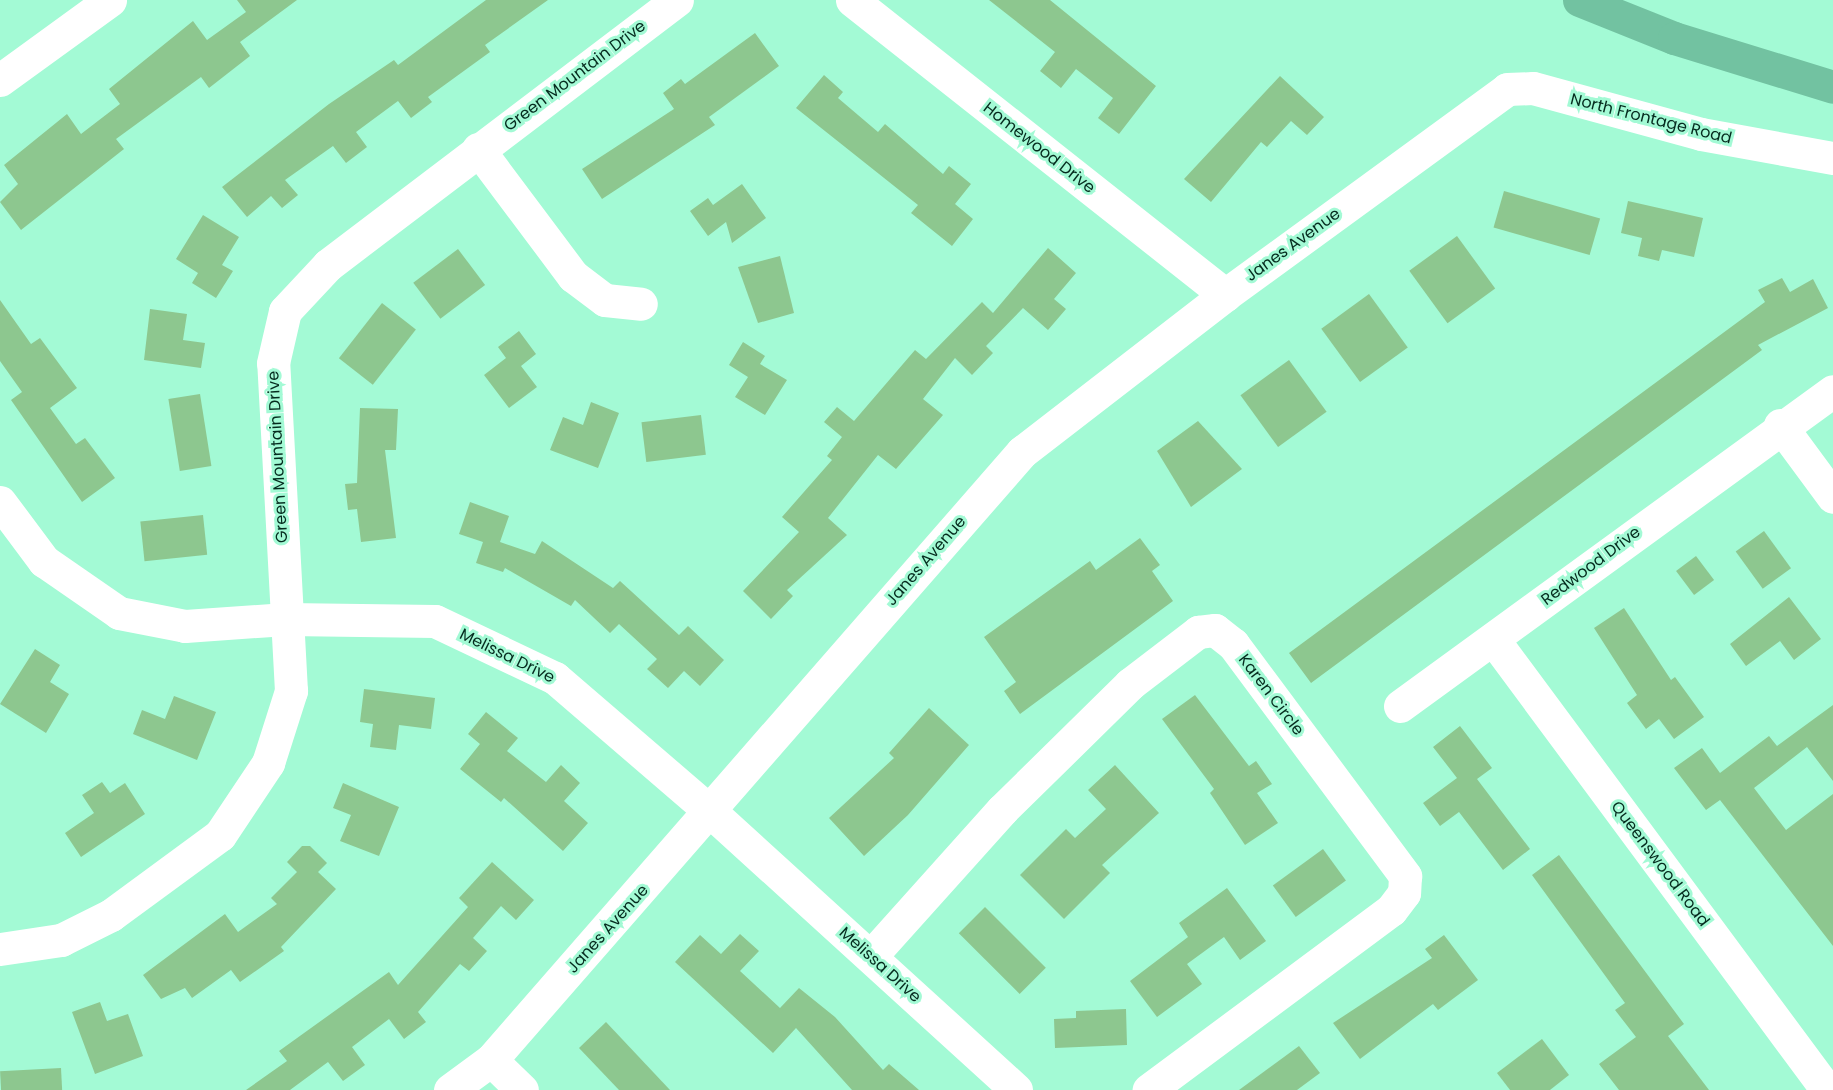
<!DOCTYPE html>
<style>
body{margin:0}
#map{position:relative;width:1833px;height:1090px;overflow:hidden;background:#a3fad5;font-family:Poppins,sans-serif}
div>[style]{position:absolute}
.building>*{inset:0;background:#8dc78f;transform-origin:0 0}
.minor>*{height:33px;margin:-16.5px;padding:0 16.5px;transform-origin:16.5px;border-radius:16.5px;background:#fff}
.highway>*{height:33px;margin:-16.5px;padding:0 16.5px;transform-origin:16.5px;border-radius:16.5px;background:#72c2a1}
span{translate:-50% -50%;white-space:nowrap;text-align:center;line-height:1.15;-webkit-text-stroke:6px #a3fad5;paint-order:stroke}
.street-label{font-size:16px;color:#052b1e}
</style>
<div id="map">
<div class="building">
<i style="clip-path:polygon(237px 0,297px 0,240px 42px,250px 56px,209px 88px,201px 77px,116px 139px,124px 149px,21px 230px,0 202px,18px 184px,4px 165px,67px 114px,81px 134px,120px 104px,109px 89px,193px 21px,207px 40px,246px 12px)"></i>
<i style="clip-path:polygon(486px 0,548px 0,485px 45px,490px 52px,428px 97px,432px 102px,411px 118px,398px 101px,356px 132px,367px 147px,346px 163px,333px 146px,285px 180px,298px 195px,282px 208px,271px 196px,247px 217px,222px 187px,329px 104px,394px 60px,398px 65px)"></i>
<i style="clip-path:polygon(989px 0,1050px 0,1156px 86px,1119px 134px,1098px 118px,1113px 98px,1076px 69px,1061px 88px,1040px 71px,1055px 52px)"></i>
<i style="clip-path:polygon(755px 33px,779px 66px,709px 117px,715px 125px,602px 199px,582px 169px,674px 109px,663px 93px,681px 79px,685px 84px)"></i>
<i style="clip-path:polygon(824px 75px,843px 92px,838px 98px,878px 132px,885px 124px,943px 174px,949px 166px,971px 184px,955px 204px,973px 219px,952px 246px,911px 213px,918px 205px,796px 108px)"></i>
<i style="clip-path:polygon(1280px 76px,1324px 117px,1307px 135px,1291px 121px,1267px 147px,1261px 142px,1211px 202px,1184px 179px)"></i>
<i style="clip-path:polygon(742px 184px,766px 218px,732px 243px,726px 222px,708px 236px,690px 211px,708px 198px,713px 205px)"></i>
<i style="left:1504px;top:191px;width:100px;height:38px;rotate:16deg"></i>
<i style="clip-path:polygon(1628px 201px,1703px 218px,1694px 257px,1662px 250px,1659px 261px,1638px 256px,1642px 238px,1621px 233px)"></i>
<i style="clip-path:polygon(203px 215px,239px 237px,222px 265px,233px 271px,216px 298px,192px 283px,198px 273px,176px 259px)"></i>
<i style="left:1457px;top:236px;width:65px;height:59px;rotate:54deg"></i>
<i style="clip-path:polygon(1048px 248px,1076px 273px,1054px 299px,1066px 309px,1048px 330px,1023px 308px,986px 346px,993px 353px,972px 375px,955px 358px,923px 399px,943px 415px,896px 469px,878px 455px,828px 518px,847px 535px,787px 590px,793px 596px,771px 619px,743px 591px,799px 532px,782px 517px,832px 460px,827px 456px,842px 437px,824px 422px,837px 407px,854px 421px,915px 350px,926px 359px,982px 302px,993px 313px)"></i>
<i style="left:458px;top:249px;width:45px;height:56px;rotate:53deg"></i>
<i style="clip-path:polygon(780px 256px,794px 313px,758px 323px,738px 267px)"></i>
<i style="clip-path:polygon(1782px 278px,1790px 292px,1813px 279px,1828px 308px,1758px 345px,1762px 350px,1311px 683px,1289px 653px,1765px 302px,1758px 290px)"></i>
<i style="left:1369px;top:294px;width:66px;height:59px;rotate:54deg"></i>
<i style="clip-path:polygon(0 300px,31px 344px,40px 338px,77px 388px,50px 408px,76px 444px,85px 438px,115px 478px,82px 502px,11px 400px,22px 392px,0 361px)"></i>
<i style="left:382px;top:303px;width:43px;height:70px;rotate:38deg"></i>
<i style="clip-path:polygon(150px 309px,187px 314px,183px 340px,205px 343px,201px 368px,144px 360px)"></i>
<i style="clip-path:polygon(519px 331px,536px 354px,521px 366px,537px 387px,509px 408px,484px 375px,506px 358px,498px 347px)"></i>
<i style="clip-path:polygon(743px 342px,765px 356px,760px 364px,787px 380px,765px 415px,735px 397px,748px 377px,729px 365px)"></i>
<i style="left:1289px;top:360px;width:64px;height:60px;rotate:54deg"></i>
<i style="left:200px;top:394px;width:73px;height:32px;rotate:81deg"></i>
<i style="clip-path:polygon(591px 402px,619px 413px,598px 468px,550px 450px,563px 417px,583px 425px)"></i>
<i style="clip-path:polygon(360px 408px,398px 409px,396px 450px,385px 450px,396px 538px,361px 542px,357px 509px,348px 510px,345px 484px,357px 483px)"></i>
<i style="left:701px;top:415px;width:40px;height:60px;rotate:83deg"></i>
<i style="clip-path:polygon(1198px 421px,1242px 469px,1191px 507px,1157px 451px)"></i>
<i style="clip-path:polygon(470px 502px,509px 516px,500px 542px,535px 554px,542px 541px,613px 588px,620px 581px,679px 635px,688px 626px,724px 660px,700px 686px,684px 671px,668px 688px,647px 669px,657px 659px,619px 624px,610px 633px,575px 600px,571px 606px,505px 568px,503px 572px,476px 563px,483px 542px,459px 534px)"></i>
<i style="left:203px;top:515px;width:40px;height:63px;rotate:84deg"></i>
<i style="left:1764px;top:531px;width:46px;height:35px;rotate:54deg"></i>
<i style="clip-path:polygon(1140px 538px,1160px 565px,1152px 571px,1173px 601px,1020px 714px,1004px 691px,1016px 682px,984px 637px,1090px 561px,1096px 570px)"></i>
<i style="left:1696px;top:556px;width:30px;height:25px;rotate:53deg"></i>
<i style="clip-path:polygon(1789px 597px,1821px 639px,1794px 660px,1780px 641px,1746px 666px,1730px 644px)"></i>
<i style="clip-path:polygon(1624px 608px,1671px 680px,1675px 677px,1704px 717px,1674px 739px,1659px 719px,1646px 729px,1627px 703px,1637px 695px,1594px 628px)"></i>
<i style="clip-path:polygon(35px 649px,60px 665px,50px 682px,69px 694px,46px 733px,0 704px)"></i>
<i style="clip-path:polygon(364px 689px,435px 698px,431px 729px,399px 725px,396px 750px,370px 747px,373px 724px,360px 722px)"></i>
<i style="clip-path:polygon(1195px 695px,1249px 766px,1256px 761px,1272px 784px,1257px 793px,1278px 823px,1245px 845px,1210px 793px,1214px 789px,1162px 719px)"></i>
<i style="clip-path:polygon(174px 696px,216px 712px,197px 760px,133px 734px,142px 710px,165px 719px)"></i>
<i style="clip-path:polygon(1833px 705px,1833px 781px,1807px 747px,1754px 788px,1786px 830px,1833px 794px,1833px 946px,1720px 800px,1706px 810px,1674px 768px,1702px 748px,1720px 773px,1769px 736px,1777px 746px)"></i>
<i style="clip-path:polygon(929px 708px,969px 745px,908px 815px,864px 856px,829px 818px,894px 758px,889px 753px)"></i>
<i style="clip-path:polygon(486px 712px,518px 738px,507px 751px,546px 782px,561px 765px,580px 783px,564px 801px,588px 823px,563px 851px,504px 798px,501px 802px,460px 769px,480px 744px,468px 734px)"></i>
<i style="clip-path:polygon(1460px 726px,1492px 768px,1477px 779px,1530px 849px,1503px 870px,1459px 812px,1440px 826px,1423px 803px,1457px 778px,1433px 747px)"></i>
<i style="clip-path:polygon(1115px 765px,1159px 813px,1102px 865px,1110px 873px,1064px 919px,1020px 875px,1066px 829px,1075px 838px,1106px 809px,1088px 790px)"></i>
<i style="clip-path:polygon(102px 782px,110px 793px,125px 783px,145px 814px,81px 857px,65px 833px,94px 813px,82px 795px)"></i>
<i style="clip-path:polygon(343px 783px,399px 807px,379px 856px,340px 841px,351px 815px,333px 808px)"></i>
<i style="clip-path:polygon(302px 846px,310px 846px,327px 863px,318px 872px,336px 889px,281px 947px,284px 951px,240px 982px,231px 970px,192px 998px,185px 988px,161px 999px,143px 975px,225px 914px,238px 932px,277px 904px,271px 898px,297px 872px,287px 862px)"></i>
<i style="left:1323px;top:849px;width:39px;height:62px;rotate:54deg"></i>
<i style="clip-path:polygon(1559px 855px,1684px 1024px,1668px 1036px,1709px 1090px,1619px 1090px,1599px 1064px,1636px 1037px,1615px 1010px,1625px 1003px,1532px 875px)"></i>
<i style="clip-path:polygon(492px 862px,534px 900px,516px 920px,501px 906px,473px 938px,487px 951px,469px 971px,460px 964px,418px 1012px,426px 1022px,404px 1039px,389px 1019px,352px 1047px,365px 1065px,343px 1081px,328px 1062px,290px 1090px,246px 1090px,287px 1061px,279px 1051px,389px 972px,398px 985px,468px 907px,459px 898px)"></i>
<i style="clip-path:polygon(1227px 888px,1266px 941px,1240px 960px,1224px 937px,1187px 964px,1202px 984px,1157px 1017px,1130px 981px,1188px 937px,1179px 923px)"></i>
<i style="left:985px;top:907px;width:86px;height:37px;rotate:45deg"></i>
<i style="clip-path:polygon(740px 934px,759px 951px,740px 971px,780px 1008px,799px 988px,835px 1017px,883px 1070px,889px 1064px,919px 1090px,852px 1090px,796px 1028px,773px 1053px,675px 962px,700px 935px,721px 954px)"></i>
<i style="clip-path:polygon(1444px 935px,1478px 980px,1438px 1010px,1433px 1004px,1360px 1059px,1333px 1023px,1432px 958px,1425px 949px)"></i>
<i style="clip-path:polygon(100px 1002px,107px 1021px,128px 1014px,143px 1056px,95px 1074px,72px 1012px)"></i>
<i style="clip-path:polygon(1126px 1009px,1127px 1045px,1055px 1048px,1054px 1019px,1076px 1018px,1076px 1011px)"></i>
<i style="clip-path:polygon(606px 1022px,670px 1090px,619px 1090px,579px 1048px)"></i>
<i style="clip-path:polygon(1542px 1039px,1569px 1075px,1550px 1090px,1510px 1090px,1497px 1073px)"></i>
<i style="clip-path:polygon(1299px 1046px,1320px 1073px,1297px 1090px,1239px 1090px)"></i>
<i style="left:61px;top:1068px;width:22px;height:61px;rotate:87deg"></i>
</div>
<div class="minor">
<i style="left:852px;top:0;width:476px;rotate:38.3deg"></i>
<i style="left:0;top:80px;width:136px;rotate:-36deg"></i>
<i style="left:478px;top:149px;width:159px;rotate:53.2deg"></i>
<i style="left:573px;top:276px;width:40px;rotate:37deg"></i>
<i style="left:605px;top:300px;width:36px;rotate:6deg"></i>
<i style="left:1780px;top:425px;width:89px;rotate:53.6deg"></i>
<i style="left:0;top:502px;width:74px;rotate:53.3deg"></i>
<i style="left:44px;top:561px;width:91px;rotate:34.7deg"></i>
<i style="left:119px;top:613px;width:67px;rotate:11.1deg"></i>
<i style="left:185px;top:626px;width:101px;rotate:-4deg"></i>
<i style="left:286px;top:619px;width:149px;rotate:0.8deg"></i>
<i style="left:435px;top:621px;width:133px;rotate:25.4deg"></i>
<i style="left:555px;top:678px;width:207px;rotate:40.7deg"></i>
<i style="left:712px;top:813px;width:411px;rotate:42.3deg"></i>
<i style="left:1493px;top:639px;width:561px;rotate:53.48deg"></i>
<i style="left:1400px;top:706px;width:535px;rotate:-36.04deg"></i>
<i style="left:0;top:949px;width:62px;rotate:-8.4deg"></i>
<i style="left:61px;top:940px;width:56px;rotate:-26.6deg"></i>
<i style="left:111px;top:915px;width:135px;rotate:-36.3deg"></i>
<i style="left:220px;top:835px;width:87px;rotate:-56.3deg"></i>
<i style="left:268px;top:763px;width:76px;rotate:-72.3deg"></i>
<i style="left:291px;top:691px;width:328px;rotate:-93.1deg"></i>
<i style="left:273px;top:363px;width:53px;rotate:-77deg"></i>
<i style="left:285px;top:311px;width:63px;rotate:-46.9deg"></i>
<i style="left:328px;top:265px;width:438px;rotate:-37.2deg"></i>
<i style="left:871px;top:956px;width:196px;rotate:-48.1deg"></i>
<i style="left:1002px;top:810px;width:180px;rotate:-44.5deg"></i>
<i style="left:1130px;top:684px;width:86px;rotate:-37.4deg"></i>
<i style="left:1198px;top:632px;width:17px;rotate:-7deg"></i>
<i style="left:1215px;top:630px;width:23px;rotate:38deg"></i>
<i style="left:1233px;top:644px;width:289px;rotate:53.4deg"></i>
<i style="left:1405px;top:876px;width:17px;rotate:93deg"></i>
<i style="left:1404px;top:893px;width:21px;rotate:127deg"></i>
<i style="left:1391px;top:910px;width:302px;rotate:143.4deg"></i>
<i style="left:491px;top:1060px;width:43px;rotate:44.1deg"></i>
<i style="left:450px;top:1090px;width:51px;rotate:-36.2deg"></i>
<i style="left:491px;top:1060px;width:807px;rotate:-48.87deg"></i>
<i style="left:1022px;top:452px;width:257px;rotate:-37.7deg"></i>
<i style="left:1225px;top:295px;width:349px;rotate:-36.1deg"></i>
<i style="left:1507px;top:89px;width:26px;rotate:-2deg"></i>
<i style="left:1533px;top:88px;width:174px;rotate:15.3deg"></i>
<i style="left:1701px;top:134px;width:134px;rotate:10.3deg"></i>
</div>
<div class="highway">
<i style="left:1579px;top:0;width:102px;rotate:21.8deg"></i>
<i style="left:1674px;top:38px;width:166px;rotate:17.1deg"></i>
</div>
<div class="street-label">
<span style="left:575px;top:76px;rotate:-37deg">Green Mountain Drive</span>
<span style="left:1651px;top:119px;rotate:14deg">North Frontage Road</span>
<span style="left:1039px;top:148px;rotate:38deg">Homewood Drive</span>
<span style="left:1293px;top:245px;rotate:-36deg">Janes Avenue</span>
<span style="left:278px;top:457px;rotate:-93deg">Green Mountain Drive</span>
<span style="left:926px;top:561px;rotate:-49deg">Janes Avenue</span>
<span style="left:1591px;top:566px;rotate:-37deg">Redwood Drive</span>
<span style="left:507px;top:656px;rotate:26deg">Melissa Drive</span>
<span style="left:1271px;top:695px;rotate:53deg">Karen Circle</span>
<span style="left:1660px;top:864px;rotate:53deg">Queenswood Road</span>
<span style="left:608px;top:929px;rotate:-48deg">Janes Avenue</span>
<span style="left:880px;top:965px;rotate:42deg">Melissa Drive</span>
</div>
</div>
